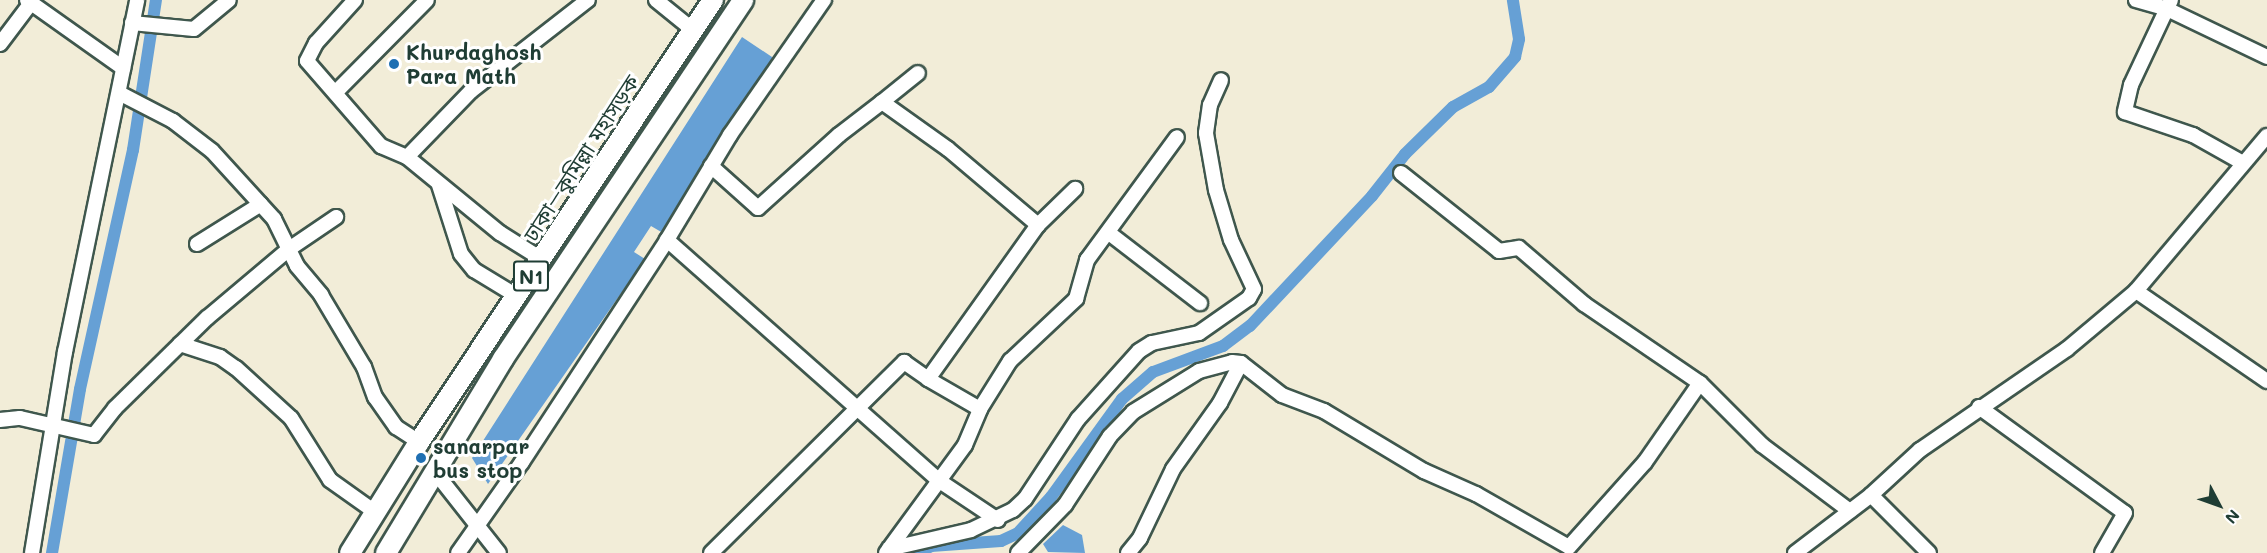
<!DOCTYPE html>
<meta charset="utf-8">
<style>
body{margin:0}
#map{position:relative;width:2267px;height:553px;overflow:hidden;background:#f2edd8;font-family:Mali,"Noto Sans Bengali",sans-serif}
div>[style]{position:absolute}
.water>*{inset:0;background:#66a0d5}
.canal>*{height:12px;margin:-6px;padding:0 6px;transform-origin:6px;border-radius:6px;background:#66a0d5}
.roads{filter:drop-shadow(2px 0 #3f574d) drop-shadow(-2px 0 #3f574d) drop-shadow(0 2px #3f574d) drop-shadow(0 -2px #3f574d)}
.minor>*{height:14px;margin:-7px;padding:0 7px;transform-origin:7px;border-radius:7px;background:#fff}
.highway>*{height:20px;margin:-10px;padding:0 10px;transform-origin:10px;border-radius:10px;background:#fff}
.dots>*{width:16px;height:16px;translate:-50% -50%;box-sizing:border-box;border:3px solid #fff;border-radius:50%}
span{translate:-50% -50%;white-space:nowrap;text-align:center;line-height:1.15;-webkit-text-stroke:6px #fff;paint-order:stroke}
.shield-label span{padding:2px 4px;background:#fff;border:2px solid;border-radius:4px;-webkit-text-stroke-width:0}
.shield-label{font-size:20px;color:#1f3d34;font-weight:700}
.poi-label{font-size:21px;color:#1f3d34;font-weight:700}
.left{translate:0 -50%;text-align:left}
.street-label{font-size:21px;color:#1f3d34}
.north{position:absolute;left:2189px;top:475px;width:60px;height:60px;-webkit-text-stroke:4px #fff;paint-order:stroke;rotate:131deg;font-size:16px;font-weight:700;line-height:24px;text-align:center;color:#1f3d34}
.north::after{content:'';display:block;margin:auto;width:21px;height:27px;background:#1f3d34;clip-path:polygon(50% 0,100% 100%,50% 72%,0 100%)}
</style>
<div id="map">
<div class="water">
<i style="clip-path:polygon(742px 37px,775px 59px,663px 233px,651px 226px,634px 252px,645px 259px,488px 484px,472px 458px)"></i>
<i style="clip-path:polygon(1063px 525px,1082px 535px,1085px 553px,1048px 552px,1043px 544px)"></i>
</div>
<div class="canal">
<i style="left:52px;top:553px;width:166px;rotate:-80.3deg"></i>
<i style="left:80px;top:389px;width:245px;rotate:-77.5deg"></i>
<i style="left:133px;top:150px;width:152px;rotate:-81.3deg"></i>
<i style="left:919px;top:553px;width:14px;rotate:-30deg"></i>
<i style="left:931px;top:546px;width:70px;rotate:-4.1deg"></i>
<i style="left:1001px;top:541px;width:19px;rotate:-25deg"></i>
<i style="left:1018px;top:533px;width:49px;rotate:-47.5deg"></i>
<i style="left:1051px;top:497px;width:121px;rotate:-54.1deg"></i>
<i style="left:1122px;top:399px;width:41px;rotate:-41.1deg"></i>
<i style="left:1153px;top:372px;width:75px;rotate:-20.4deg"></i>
<i style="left:1223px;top:346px;width:34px;rotate:-37deg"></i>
<i style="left:1250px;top:326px;width:178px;rotate:-46.8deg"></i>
<i style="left:1372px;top:196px;width:53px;rotate:-51.8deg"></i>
<i style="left:1405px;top:154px;width:67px;rotate:-44.4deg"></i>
<i style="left:1453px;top:107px;width:41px;rotate:-29.1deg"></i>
<i style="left:1489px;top:87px;width:40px;rotate:-49deg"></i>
<i style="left:1515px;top:57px;width:18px;rotate:-77deg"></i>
<i style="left:1519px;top:39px;width:39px;rotate:-99deg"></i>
</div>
<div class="roads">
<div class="minor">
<i style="left:27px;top:0;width:118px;rotate:35.3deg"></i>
<i style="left:355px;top:0;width:58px;rotate:132.2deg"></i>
<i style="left:316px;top:43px;width:20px;rotate:117deg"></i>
<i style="left:307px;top:61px;width:113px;rotate:49deg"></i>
<i style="left:381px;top:146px;width:28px;rotate:23deg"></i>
<i style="left:407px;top:157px;width:120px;rotate:39.3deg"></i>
<i style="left:500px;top:233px;width:51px;rotate:32.1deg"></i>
<i style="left:656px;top:0;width:48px;rotate:39deg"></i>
<i style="left:2136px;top:0;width:32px;rotate:16deg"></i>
<i style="left:2167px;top:9px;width:111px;rotate:25.6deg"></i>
<i style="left:2171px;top:0;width:94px;rotate:115.2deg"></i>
<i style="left:2131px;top:85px;width:28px;rotate:103deg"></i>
<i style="left:2125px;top:112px;width:72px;rotate:18.7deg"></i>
<i style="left:2193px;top:135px;width:57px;rotate:29.2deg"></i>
<i style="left:132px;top:23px;width:62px;rotate:5.5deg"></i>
<i style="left:194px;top:29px;width:45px;rotate:-39.6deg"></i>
<i style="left:0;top:44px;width:51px;rotate:-52.9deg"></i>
<i style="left:336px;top:92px;width:129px;rotate:-45.3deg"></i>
<i style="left:121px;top:94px;width:59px;rotate:27.4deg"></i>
<i style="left:173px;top:121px;width:49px;rotate:37.6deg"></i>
<i style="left:212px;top:151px;width:92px;rotate:47.6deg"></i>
<i style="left:274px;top:219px;width:52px;rotate:63.9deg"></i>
<i style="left:297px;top:266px;width:38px;rotate:50deg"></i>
<i style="left:321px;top:295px;width:84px;rotate:59.2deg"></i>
<i style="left:364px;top:367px;width:32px;rotate:70deg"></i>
<i style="left:375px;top:397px;width:37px;rotate:55deg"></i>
<i style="left:396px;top:427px;width:27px;rotate:33deg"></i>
<i style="left:882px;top:102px;width:46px;rotate:-38.9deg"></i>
<i style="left:407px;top:157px;width:92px;rotate:-45.9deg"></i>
<i style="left:471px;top:91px;width:148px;rotate:-37.9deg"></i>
<i style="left:711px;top:166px;width:63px;rotate:41.8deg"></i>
<i style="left:758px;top:208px;width:109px;rotate:-42deg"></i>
<i style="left:839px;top:135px;width:54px;rotate:-37.5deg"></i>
<i style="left:882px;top:102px;width:81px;rotate:35.5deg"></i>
<i style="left:948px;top:149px;width:118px;rotate:40.2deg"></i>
<i style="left:1401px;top:173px;width:125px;rotate:38.5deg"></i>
<i style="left:1499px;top:251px;width:20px;rotate:-9deg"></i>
<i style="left:1519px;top:248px;width:86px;rotate:40.7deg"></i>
<i style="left:1584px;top:304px;width:140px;rotate:34.3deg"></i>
<i style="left:1700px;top:383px;width:88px;rotate:45deg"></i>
<i style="left:1762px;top:445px;width:110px;rotate:36.9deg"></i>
<i style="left:439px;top:185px;width:72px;rotate:72.3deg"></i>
<i style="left:461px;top:254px;width:21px;rotate:51deg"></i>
<i style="left:474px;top:270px;width:50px;rotate:31.2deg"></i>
<i style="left:1109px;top:233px;width:115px;rotate:37.6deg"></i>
<i style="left:667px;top:240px;width:362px;rotate:41.5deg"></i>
<i style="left:938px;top:480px;width:72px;rotate:33.7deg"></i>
<i style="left:197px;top:244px;width:75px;rotate:-32deg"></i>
<i style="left:2136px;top:291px;width:159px;rotate:34.5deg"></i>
<i style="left:180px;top:344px;width:42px;rotate:18deg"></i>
<i style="left:220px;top:357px;width:19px;rotate:35deg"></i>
<i style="left:236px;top:368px;width:74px;rotate:42.3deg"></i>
<i style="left:291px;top:418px;width:73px;rotate:57.8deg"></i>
<i style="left:330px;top:480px;width:55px;rotate:35.4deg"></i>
<i style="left:928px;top:379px;width:60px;rotate:30deg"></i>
<i style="left:1979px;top:407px;width:180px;rotate:36deg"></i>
<i style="left:2125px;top:513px;width:46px;rotate:119.9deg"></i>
<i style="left:0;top:420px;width:20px;rotate:-6deg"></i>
<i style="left:20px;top:418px;width:76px;rotate:12.9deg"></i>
<i style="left:94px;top:435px;width:34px;rotate:-52deg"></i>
<i style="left:115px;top:408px;width:129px;rotate:-44.4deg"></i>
<i style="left:207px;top:318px;width:107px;rotate:-40.1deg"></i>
<i style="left:289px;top:249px;width:57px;rotate:-34.2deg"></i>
<i style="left:435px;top:472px;width:103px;rotate:51.7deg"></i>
<i style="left:1871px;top:495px;width:82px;rotate:45deg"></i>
<i style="left:889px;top:549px;width:129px;rotate:-53.8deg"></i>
<i style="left:965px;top:445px;width:39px;rotate:-67deg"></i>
<i style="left:980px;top:409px;width:57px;rotate:-58deg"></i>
<i style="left:1010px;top:361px;width:91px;rotate:-43.2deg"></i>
<i style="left:1076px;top:299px;width:41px;rotate:-74.2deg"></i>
<i style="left:1087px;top:260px;width:152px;rotate:-53.8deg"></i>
<i style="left:32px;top:553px;width:204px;rotate:-80.7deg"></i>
<i style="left:65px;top:352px;width:359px;rotate:-78.4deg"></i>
<i style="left:458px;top:553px;width:111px;rotate:-54.9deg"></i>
<i style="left:522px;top:462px;width:265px;rotate:-56.8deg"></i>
<i style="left:667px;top:240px;width:122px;rotate:-59deg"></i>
<i style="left:730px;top:135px;width:165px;rotate:-55.2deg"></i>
<i style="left:711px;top:553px;width:272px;rotate:-44.7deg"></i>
<i style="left:904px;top:362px;width:29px;rotate:35deg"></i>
<i style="left:928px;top:379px;width:189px;rotate:-54.5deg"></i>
<i style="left:1038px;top:225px;width:52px;rotate:-44.2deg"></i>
<i style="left:886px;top:553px;width:5px;rotate:-53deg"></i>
<i style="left:889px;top:549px;width:84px;rotate:-13deg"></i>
<i style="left:971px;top:530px;width:47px;rotate:-25.5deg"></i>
<i style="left:1013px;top:510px;width:16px;rotate:-43deg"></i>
<i style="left:1025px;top:499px;width:96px;rotate:-56.5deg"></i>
<i style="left:1078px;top:419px;width:91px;rotate:-48.1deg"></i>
<i style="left:1139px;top:351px;width:15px;rotate:-32deg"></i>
<i style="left:1152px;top:343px;width:48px;rotate:-12deg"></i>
<i style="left:1199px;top:333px;width:61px;rotate:-35deg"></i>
<i style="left:1249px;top:298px;width:10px;rotate:-61deg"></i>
<i style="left:1254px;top:289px;width:54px;rotate:-115.1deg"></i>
<i style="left:1231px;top:240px;width:52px;rotate:-106.7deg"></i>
<i style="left:1216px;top:190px;width:58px;rotate:-100deg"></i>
<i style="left:1206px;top:133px;width:28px;rotate:-82deg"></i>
<i style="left:1210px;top:105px;width:27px;rotate:-66deg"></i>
<i style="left:1018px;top:553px;width:67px;rotate:-45.6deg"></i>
<i style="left:1065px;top:505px;width:82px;rotate:-56.9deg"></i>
<i style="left:1110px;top:436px;width:33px;rotate:-46deg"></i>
<i style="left:1133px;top:412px;width:78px;rotate:-31.8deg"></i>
<i style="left:1199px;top:371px;width:34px;rotate:-15deg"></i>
<i style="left:1232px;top:362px;width:9px;rotate:6deg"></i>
<i style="left:1241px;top:363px;width:52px;rotate:38deg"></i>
<i style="left:1282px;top:395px;width:45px;rotate:20.9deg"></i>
<i style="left:1324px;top:411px;width:117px;rotate:31deg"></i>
<i style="left:1424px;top:471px;width:57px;rotate:23.9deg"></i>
<i style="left:1476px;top:494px;width:107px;rotate:29.7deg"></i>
<i style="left:1569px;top:547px;width:114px;rotate:-48.2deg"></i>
<i style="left:1645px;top:462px;width:96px;rotate:-55.2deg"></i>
<i style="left:1128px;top:553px;width:19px;rotate:-51deg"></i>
<i style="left:1140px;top:538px;width:76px;rotate:-64.4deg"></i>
<i style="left:1173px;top:469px;width:81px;rotate:-54.5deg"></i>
<i style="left:1220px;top:403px;width:45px;rotate:-62.3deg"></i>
<i style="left:1795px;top:553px;width:96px;rotate:-37.3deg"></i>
<i style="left:1871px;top:495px;width:67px;rotate:-42.6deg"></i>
<i style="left:1920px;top:450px;width:178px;rotate:-34.5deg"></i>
<i style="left:2067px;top:349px;width:90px;rotate:-40deg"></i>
<i style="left:2136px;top:291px;width:203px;rotate:-49.8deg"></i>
</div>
<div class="highway">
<i style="left:350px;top:553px;width:131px;rotate:-58.1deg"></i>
<i style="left:419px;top:442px;width:531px;rotate:-56.37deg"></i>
<i style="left:386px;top:553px;width:227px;rotate:-58.9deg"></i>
<i style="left:503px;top:359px;width:432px;rotate:-56.2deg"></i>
</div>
</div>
<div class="dots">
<i style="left:394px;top:64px;background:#1f6fb2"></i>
<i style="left:421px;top:458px;background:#1f6fb2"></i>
</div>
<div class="shield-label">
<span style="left:531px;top:276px">N1</span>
</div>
<div class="poi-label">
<span class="left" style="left:406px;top:64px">Khurdaghosh<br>Para Math</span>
<span class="left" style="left:433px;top:458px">sanarpar<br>bus stop</span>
</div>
<div class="street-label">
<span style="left:581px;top:158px;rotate:-57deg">ঢাকা–কুমিল্লা মহাসড়ক</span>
</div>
<div class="north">N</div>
</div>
